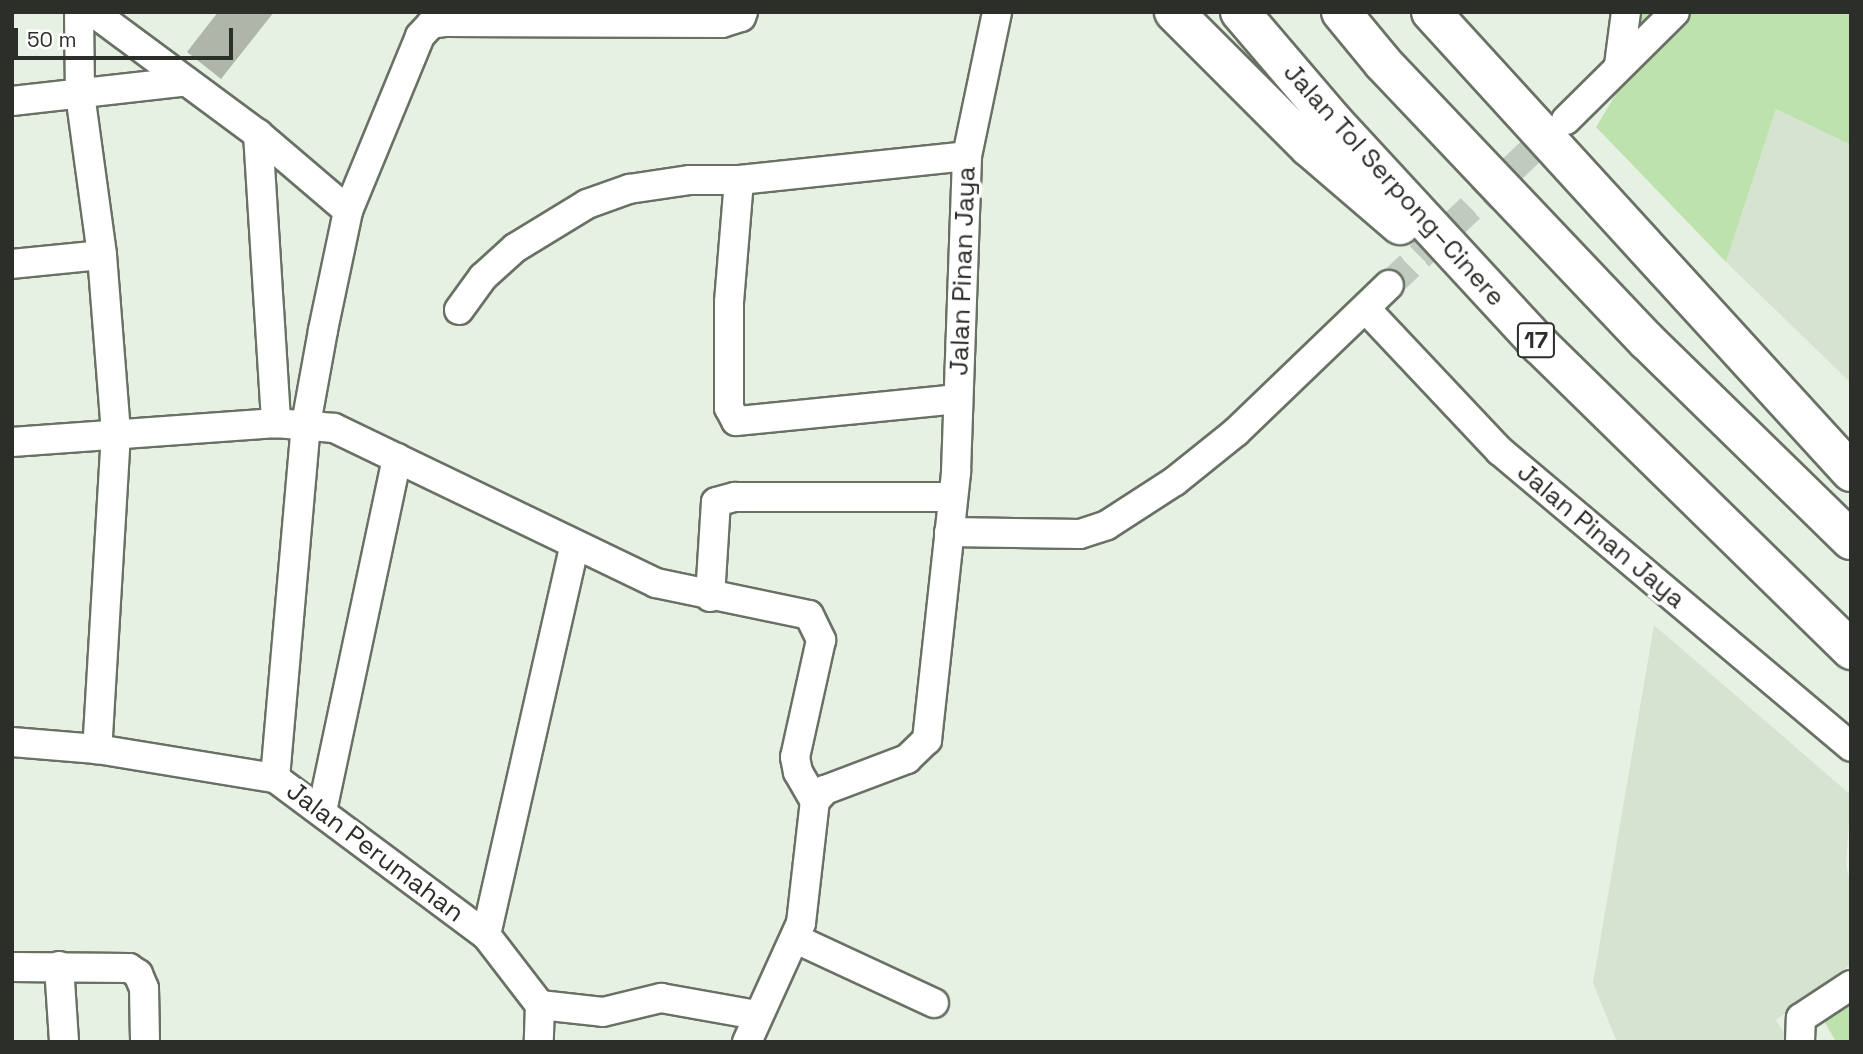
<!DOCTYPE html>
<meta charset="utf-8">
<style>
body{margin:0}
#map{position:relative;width:1863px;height:1054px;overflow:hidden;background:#e7f1e3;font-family:"Space Grotesk",sans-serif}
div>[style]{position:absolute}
.built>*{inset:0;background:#d6e3d0}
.green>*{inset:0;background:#bde2ad}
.building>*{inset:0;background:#adb6a9}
.minor-tunnel>*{height:28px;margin-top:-14px;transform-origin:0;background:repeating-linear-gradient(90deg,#c1cabe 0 28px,transparent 0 42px)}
.roads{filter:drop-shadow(2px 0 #697165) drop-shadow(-2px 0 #697165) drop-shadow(0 2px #697165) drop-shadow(0 -2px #697165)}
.minor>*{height:28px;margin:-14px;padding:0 14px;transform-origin:14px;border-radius:14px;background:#fff}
.motorway>*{height:38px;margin:-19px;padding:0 19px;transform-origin:19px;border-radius:19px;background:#fff}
span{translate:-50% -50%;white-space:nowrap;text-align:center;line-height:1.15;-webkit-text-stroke:7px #fff;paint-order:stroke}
.shield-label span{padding:2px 5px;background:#fff;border:2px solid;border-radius:5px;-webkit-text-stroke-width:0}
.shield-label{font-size:24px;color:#2b2e29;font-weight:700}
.street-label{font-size:26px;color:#2b2e29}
.frame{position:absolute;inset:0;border:14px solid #2b2e29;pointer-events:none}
.scale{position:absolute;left:14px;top:28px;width:219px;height:32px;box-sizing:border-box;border:4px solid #2b2e29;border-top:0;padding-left:9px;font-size:21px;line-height:24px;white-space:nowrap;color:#2b2e29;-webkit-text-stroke:5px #fff;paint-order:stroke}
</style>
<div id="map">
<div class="built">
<i style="clip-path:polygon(1776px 109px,1851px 145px,1851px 383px,1726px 262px)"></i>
<i style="clip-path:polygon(1654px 625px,1851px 795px,1846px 865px,1851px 885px,1851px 964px,1776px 1020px,1790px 1042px,1617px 1042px,1593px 983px)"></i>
</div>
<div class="green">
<i style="clip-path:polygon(1642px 12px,1851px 12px,1851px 145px,1776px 109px,1726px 262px,1596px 127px,1636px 61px)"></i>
<i style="clip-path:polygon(1851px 1004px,1851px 1042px,1836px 1042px,1823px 1019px)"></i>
</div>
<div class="building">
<i style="clip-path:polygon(218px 12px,274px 12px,221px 79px,187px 52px)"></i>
</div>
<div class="minor-tunnel">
<i style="left:1389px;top:285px;width:232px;rotate:-43.3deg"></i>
</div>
<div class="roads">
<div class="minor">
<i style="left:79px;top:12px;width:82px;rotate:89.3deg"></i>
<i style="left:80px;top:94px;width:162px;rotate:82.2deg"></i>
<i style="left:102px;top:255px;width:179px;rotate:85.5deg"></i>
<i style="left:116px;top:433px;width:317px;rotate:93.4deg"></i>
<i style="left:93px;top:12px;width:205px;rotate:36.5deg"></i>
<i style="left:258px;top:134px;width:118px;rotate:40.5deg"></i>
<i style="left:1619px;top:65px;width:53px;rotate:-82.5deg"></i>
<i style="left:12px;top:101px;width:171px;rotate:-6.4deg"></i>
<i style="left:1566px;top:120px;width:153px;rotate:-44.7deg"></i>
<i style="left:258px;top:134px;width:290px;rotate:86.4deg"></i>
<i style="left:12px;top:264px;width:90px;rotate:-5.7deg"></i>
<i style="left:1366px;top:309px;width:195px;rotate:46.7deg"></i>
<i style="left:1500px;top:451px;width:459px;rotate:40.1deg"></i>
<i style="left:459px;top:310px;width:41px;rotate:-54deg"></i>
<i style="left:483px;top:277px;width:43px;rotate:-42.2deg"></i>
<i style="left:515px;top:248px;width:84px;rotate:-31.4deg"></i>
<i style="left:587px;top:204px;width:45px;rotate:-19.7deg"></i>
<i style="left:629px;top:189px;width:62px;rotate:-8.4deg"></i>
<i style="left:690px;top:180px;width:49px"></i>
<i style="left:958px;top:399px;width:223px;rotate:174.3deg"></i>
<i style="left:736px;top:421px;width:15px;rotate:-118deg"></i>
<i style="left:729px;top:408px;width:106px;rotate:-90deg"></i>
<i style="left:729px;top:302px;width:122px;rotate:-85.3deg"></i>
<i style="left:739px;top:180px;width:229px;rotate:-6deg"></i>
<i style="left:12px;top:442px;width:265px;rotate:-4.1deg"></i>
<i style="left:276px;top:423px;width:58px;rotate:4.9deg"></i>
<i style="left:334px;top:428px;width:357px;rotate:25.7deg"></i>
<i style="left:656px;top:583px;width:156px;rotate:11.8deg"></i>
<i style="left:809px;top:615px;width:28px;rotate:64deg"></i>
<i style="left:821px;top:640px;width:120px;rotate:102.5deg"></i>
<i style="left:795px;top:757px;width:15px;rotate:79deg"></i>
<i style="left:798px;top:772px;width:34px;rotate:60deg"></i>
<i style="left:949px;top:532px;width:131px;rotate:0.9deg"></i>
<i style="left:1080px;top:534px;width:28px;rotate:-18deg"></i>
<i style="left:1107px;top:525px;width:81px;rotate:-32.9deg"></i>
<i style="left:1175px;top:481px;width:78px;rotate:-38.8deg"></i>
<i style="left:1236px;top:432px;width:212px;rotate:-43.9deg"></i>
<i style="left:710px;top:597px;width:95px;rotate:-86.4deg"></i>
<i style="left:716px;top:502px;width:20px;rotate:-15deg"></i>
<i style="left:735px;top:497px;width:218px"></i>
<i style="left:12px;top:742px;width:85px;rotate:4.7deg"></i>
<i style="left:97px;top:749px;width:180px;rotate:9.3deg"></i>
<i style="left:275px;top:778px;width:263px;rotate:36.7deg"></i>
<i style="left:486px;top:935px;width:88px;rotate:52.4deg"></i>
<i style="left:540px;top:1005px;width:37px;rotate:92deg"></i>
<i style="left:275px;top:778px;width:355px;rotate:-85deg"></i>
<i style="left:306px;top:424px;width:96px;rotate:-79.7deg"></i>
<i style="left:323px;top:330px;width:122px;rotate:-78.1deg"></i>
<i style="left:348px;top:211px;width:189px;rotate:-67.6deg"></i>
<i style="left:420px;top:36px;width:16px;rotate:-47deg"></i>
<i style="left:431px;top:24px;width:15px;rotate:-8deg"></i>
<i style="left:446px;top:22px;width:276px;rotate:0.2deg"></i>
<i style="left:722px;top:23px;width:20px;rotate:-18deg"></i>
<i style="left:741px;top:17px;width:5px;rotate:-68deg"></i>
<i style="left:322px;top:811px;width:361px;rotate:-78deg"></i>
<i style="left:486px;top:935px;width:397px;rotate:-77.2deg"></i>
<i style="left:796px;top:939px;width:152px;rotate:24.9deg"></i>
<i style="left:59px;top:966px;width:76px;rotate:86.2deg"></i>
<i style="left:12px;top:967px;width:117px;rotate:0.5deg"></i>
<i style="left:129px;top:968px;width:11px;rotate:34deg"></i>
<i style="left:138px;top:974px;width:15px;rotate:67deg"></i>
<i style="left:144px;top:988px;width:54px;rotate:88.9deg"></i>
<i style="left:540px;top:1005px;width:63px;rotate:6.3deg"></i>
<i style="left:603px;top:1012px;width:60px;rotate:-13.6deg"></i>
<i style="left:661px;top:998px;width:97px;rotate:10.1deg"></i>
<i style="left:747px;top:1042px;width:131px;rotate:-65.6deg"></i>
<i style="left:801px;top:923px;width:123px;rotate:-83.5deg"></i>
<i style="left:815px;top:801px;width:15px;rotate:-48deg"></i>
<i style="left:825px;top:790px;width:88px;rotate:-20.7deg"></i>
<i style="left:907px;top:759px;width:28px;rotate:-44deg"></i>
<i style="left:927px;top:740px;width:270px;rotate:-83.8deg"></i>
<i style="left:956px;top:472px;width:316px;rotate:-88deg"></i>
<i style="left:967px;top:156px;width:147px;rotate:-78.2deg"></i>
<i style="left:1800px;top:1042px;width:24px;rotate:-88deg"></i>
<i style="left:1801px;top:1018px;width:60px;rotate:-33.4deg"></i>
</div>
<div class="motorway">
<i style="left:1174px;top:12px;width:191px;rotate:45deg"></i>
<i style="left:1309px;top:147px;width:120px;rotate:40.6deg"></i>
<i style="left:1240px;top:12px;width:145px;rotate:49.5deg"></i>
<i style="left:1334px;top:122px;width:304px;rotate:47.3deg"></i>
<i style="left:1540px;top:345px;width:436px;rotate:44.4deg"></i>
<i style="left:1341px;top:12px;width:66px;rotate:50.5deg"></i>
<i style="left:1383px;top:63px;width:383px;rotate:46.5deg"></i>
<i style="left:1647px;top:341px;width:285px;rotate:44.3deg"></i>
<i style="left:1431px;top:12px;width:623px;rotate:47.6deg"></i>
</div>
</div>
<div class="shield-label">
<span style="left:1536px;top:340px">17</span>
</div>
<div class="street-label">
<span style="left:1394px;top:185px;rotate:48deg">Jalan Tol Serpong–Cinere</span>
<span style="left:963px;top:271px;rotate:-88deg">Jalan Pinan Jaya</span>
<span style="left:1601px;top:536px;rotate:40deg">Jalan Pinan Jaya</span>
<span style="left:375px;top:852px;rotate:37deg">Jalan Perumahan</span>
</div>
<div class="frame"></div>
<div class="scale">50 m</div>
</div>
